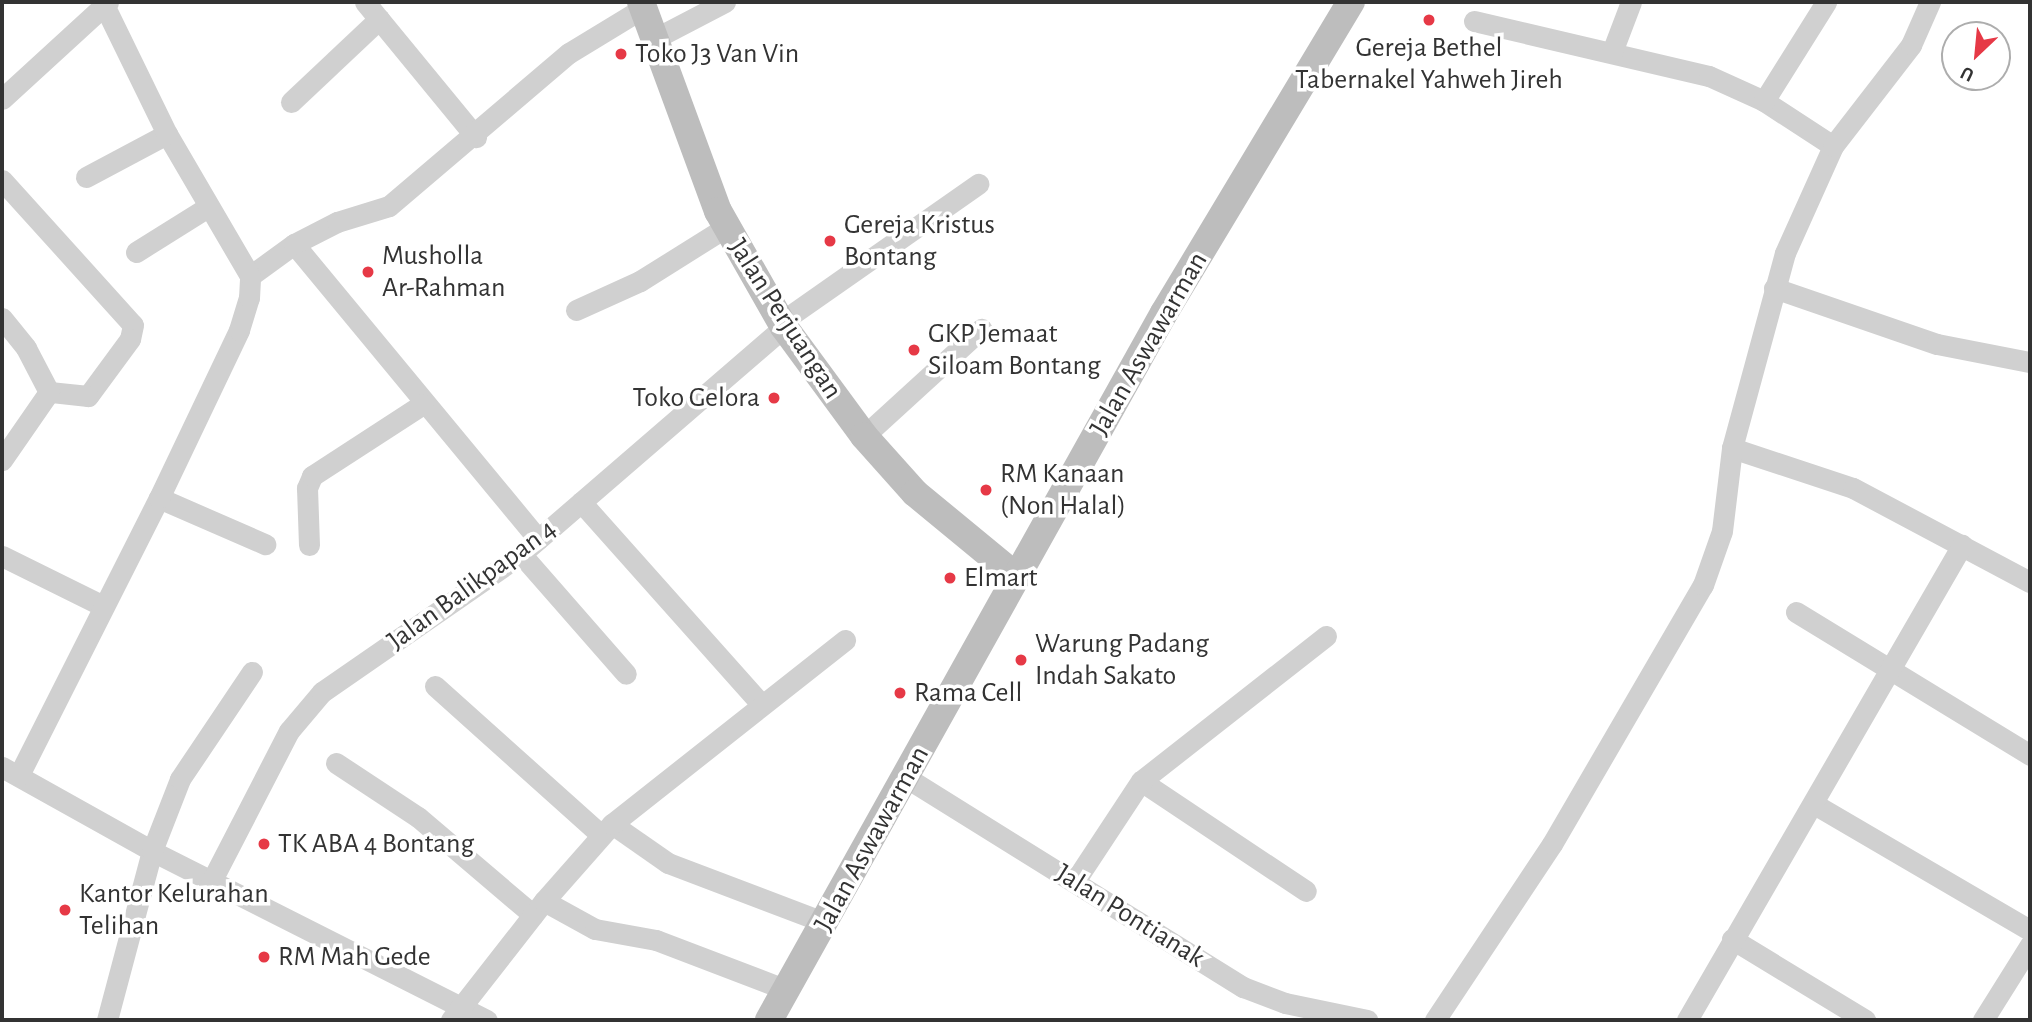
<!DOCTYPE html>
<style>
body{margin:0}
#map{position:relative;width:2032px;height:1022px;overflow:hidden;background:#fff;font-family:"Alegreya Sans",sans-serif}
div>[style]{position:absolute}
.street>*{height:21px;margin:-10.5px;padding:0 10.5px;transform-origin:10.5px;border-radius:10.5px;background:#d0d0d0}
.secondary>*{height:28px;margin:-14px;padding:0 14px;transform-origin:14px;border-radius:14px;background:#bdbdbd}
.dots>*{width:19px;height:19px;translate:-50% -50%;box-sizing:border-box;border:4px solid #fff;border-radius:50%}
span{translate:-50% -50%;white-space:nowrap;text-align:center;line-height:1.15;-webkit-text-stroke:7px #fff;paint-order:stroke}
.poi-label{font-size:28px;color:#333}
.left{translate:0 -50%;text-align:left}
.right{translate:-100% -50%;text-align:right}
.street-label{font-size:28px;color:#333}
.frame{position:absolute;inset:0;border:4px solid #333;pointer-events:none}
.north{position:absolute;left:1941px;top:21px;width:70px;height:70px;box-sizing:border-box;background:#fff;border:2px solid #adadad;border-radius:50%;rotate:206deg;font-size:19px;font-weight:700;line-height:28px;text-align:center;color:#333}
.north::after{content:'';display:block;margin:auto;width:24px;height:32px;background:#e63946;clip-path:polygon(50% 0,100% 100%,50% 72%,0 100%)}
</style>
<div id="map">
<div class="street">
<i style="left:365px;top:2px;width:175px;rotate:50.6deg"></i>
<i style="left:1474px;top:21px;width:241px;rotate:13.2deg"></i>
<i style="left:1709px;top:76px;width:60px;rotate:24.4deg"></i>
<i style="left:1764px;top:101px;width:82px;rotate:33.1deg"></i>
<i style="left:654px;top:39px;width:80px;rotate:-27.5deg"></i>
<i style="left:1612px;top:52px;width:53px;rotate:-69.2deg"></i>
<i style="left:2px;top:99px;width:144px;rotate:-42.5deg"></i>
<i style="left:1764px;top:101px;width:117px;rotate:-57.9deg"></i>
<i style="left:291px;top:102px;width:121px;rotate:-43.3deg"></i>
<i style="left:86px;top:177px;width:92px;rotate:-28deg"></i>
<i style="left:2px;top:180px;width:195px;rotate:47.9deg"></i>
<i style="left:133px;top:325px;width:14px;rotate:102deg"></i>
<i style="left:130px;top:339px;width:71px;rotate:126.4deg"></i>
<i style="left:88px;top:396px;width:39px;rotate:-174deg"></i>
<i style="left:49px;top:392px;width:83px;rotate:124.7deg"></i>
<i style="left:294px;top:244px;width:383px;rotate:50.4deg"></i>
<i style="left:136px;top:252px;width:85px;rotate:-32deg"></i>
<i style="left:250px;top:276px;width:54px;rotate:-36deg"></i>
<i style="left:294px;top:244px;width:48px;rotate:-27.1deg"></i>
<i style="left:337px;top:222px;width:54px;rotate:-17.1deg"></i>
<i style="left:389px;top:206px;width:236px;rotate:-40.4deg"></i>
<i style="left:569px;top:53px;width:87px;rotate:-31.3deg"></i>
<i style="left:1774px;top:288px;width:172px;rotate:19deg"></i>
<i style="left:1937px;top:344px;width:95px;rotate:11deg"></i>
<i style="left:576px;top:310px;width:70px;rotate:-24.4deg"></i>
<i style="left:640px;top:281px;width:102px;rotate:-32.1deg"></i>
<i style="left:2px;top:318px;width:38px;rotate:51deg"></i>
<i style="left:26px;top:348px;width:50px;rotate:62.4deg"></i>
<i style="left:781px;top:322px;width:241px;rotate:-35deg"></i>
<i style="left:864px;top:436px;width:159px;rotate:-42.4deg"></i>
<i style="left:1732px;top:448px;width:127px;rotate:18.3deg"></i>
<i style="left:1853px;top:488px;width:200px;rotate:28deg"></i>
<i style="left:159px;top:498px;width:116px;rotate:23.5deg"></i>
<i style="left:581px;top:502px;width:269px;rotate:48.3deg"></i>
<i style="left:309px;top:545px;width:57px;rotate:-92deg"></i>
<i style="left:307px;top:488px;width:13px;rotate:-67deg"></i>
<i style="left:312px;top:476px;width:132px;rotate:-33deg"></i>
<i style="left:521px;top:554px;width:159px;rotate:48.8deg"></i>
<i style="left:2px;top:556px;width:110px;rotate:26.3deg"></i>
<i style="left:1796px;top:612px;width:274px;rotate:31.4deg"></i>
<i style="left:435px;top:686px;width:223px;rotate:41.9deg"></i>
<i style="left:336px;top:763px;width:98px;rotate:33.4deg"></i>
<i style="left:418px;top:817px;width:151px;rotate:40.4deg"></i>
<i style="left:2px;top:767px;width:172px;rotate:29.2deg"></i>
<i style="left:152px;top:851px;width:375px;rotate:26.8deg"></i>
<i style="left:19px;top:775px;width:310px;rotate:-63.2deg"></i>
<i style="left:159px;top:498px;width:186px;rotate:-64.5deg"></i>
<i style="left:239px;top:330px;width:34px;rotate:-73deg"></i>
<i style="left:249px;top:298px;width:22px;rotate:-87deg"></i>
<i style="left:250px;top:276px;width:164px;rotate:-120.3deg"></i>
<i style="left:167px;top:134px;width:144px;rotate:-116deg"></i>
<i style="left:907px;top:778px;width:396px;rotate:31.9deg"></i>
<i style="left:1243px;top:987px;width:45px;rotate:20.9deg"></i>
<i style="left:1285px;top:1003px;width:84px;rotate:11.7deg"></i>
<i style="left:1141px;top:781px;width:198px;rotate:33.7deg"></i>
<i style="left:1814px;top:804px;width:250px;rotate:30.3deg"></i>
<i style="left:612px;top:824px;width:68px;rotate:34.9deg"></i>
<i style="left:668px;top:863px;width:169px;rotate:20.8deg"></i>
<i style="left:1075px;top:881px;width:120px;rotate:-56.6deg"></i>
<i style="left:1141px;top:781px;width:235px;rotate:-38.1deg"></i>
<i style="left:211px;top:882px;width:170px;rotate:-62.7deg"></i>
<i style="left:289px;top:731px;width:51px;rotate:-49.8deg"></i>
<i style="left:322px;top:692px;width:242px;rotate:-34.7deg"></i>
<i style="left:521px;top:554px;width:347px;rotate:-40.8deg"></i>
<i style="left:544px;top:901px;width:58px;rotate:28.8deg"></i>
<i style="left:595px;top:929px;width:62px;rotate:10.2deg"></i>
<i style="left:656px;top:940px;width:140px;rotate:20.9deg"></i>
<i style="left:1732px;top:939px;width:156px;rotate:31.3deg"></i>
<i style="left:107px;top:1020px;width:175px;rotate:-75.1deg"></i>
<i style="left:152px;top:851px;width:77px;rotate:-68.7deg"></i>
<i style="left:180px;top:779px;width:129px;rotate:-56.1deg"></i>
<i style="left:451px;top:1020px;width:151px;rotate:-52deg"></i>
<i style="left:544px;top:901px;width:103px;rotate:-48.6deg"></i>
<i style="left:612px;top:824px;width:297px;rotate:-38.3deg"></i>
<i style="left:1435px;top:1020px;width:211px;rotate:-56.4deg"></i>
<i style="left:1552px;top:844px;width:300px;rotate:-59.8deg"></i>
<i style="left:1703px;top:585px;width:57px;rotate:-70.6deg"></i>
<i style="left:1722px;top:531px;width:84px;rotate:-83.1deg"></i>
<i style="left:1732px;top:448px;width:202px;rotate:-74.8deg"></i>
<i style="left:1785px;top:253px;width:117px;rotate:-65.8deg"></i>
<i style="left:1833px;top:146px;width:128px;rotate:-52.3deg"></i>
<i style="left:1911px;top:45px;width:47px;rotate:-66.2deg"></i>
<i style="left:1687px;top:1020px;width:549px;rotate:-59.93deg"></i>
<i style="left:1983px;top:1020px;width:89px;rotate:-57.9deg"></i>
</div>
<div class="secondary">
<i style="left:641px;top:2px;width:223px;rotate:69.8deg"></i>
<i style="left:718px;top:211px;width:133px;rotate:60.4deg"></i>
<i style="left:784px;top:327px;width:135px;rotate:53.7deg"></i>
<i style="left:864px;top:436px;width:76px;rotate:48.2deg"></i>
<i style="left:915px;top:493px;width:132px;rotate:39.5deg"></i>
<i style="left:769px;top:1020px;width:810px;rotate:-60.81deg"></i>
<i style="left:1164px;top:313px;width:363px;rotate:-59deg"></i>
</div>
<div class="dots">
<i style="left:1429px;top:20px;background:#e63946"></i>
<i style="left:621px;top:54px;background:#e63946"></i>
<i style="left:830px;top:241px;background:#e63946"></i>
<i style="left:368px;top:272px;background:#e63946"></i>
<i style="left:914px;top:350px;background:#e63946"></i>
<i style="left:774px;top:398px;background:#e63946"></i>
<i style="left:986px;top:490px;background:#e63946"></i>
<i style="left:950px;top:578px;background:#e63946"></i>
<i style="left:1021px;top:660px;background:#e63946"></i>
<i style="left:900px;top:693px;background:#e63946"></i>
<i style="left:264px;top:844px;background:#e63946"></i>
<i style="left:65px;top:910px;background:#e63946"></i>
<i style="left:264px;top:957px;background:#e63946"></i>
</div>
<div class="poi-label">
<span style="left:1429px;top:64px">Gereja Bethel<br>Tabernakel Yahweh Jireh</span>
<span class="left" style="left:635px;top:54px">Toko J3 Van Vin</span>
<span class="left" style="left:844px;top:241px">Gereja Kristus<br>Bontang</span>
<span class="left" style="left:382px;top:272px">Musholla<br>Ar-Rahman</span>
<span class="left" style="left:928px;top:350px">GKP Jemaat<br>Siloam Bontang</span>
<span class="right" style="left:760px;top:398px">Toko Gelora</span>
<span class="left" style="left:1000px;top:490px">RM Kanaan<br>(Non Halal)</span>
<span class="left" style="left:964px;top:578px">Elmart</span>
<span class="left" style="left:1035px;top:660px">Warung Padang<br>Indah Sakato</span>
<span class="left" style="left:914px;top:693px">Rama Cell</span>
<span class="left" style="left:278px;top:844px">TK ABA 4 Bontang</span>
<span class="left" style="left:79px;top:910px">Kantor Kelurahan<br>Telihan</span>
<span class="left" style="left:278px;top:957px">RM Mah Gede</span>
</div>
<div class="street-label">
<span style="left:785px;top:319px;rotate:57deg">Jalan Perjuangan</span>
<span style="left:1149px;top:344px;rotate:-60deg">Jalan Aswawarman</span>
<span style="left:472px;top:585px;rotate:-36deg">Jalan Balikpapan 4</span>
<span style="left:872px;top:839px;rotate:-61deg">Jalan Aswawarman</span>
<span style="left:1130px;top:916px;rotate:32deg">Jalan Pontianak</span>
</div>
<div class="frame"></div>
<div class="north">U</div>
</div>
